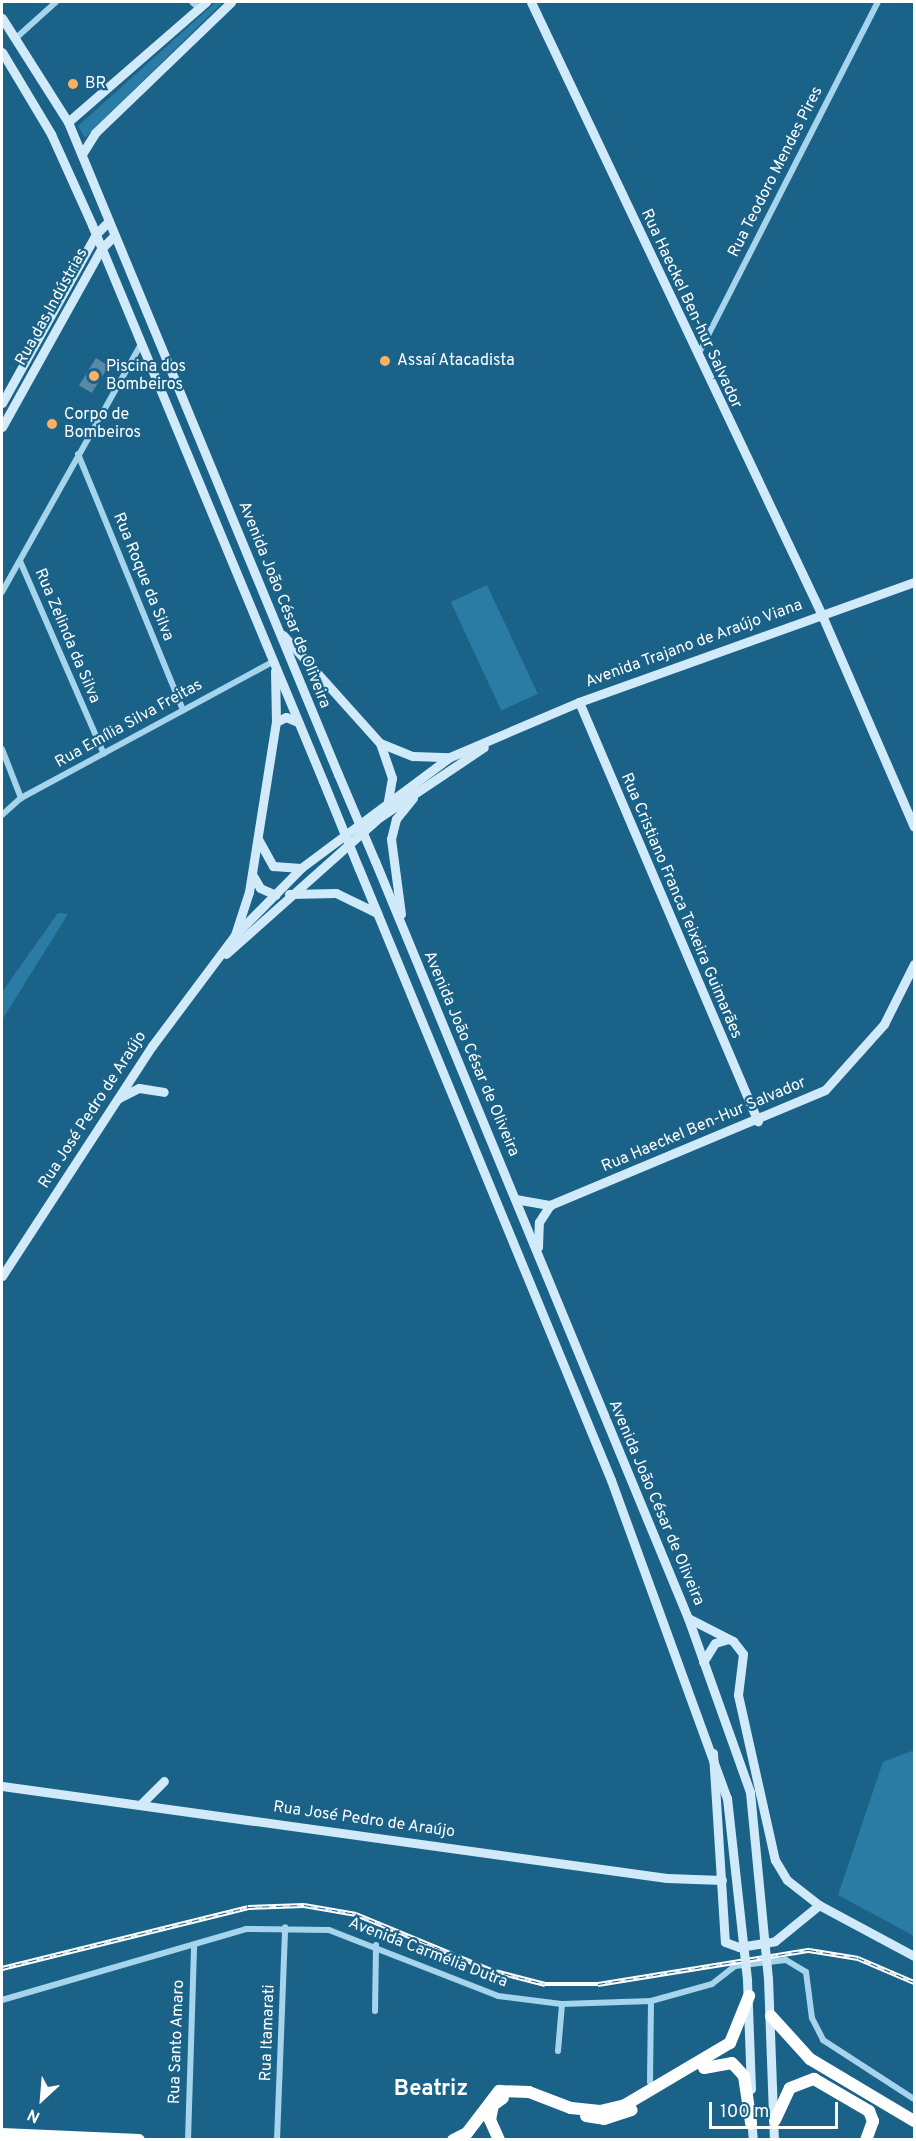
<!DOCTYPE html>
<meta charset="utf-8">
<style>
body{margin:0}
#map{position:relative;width:916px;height:2141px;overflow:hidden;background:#1b6288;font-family:Overpass,sans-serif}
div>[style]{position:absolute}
.green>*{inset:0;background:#2b7ca5;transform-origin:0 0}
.water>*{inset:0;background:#588aa5;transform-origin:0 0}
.street>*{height:6px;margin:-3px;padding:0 3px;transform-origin:3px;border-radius:3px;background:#a5d4ec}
.secondary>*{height:9px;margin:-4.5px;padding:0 4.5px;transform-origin:4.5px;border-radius:4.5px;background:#d1eaf9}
.highway>*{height:12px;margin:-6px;padding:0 6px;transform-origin:6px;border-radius:6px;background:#fff}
.rail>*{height:4.5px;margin-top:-2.25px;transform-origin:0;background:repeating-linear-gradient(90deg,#1b6288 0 7px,#fff 0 14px);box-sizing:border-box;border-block:2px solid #fff}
.secondary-bridge>*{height:9px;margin:-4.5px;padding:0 4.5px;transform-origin:4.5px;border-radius:4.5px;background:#d1eaf9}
.dots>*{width:16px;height:16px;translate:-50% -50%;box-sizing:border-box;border:3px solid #1b6288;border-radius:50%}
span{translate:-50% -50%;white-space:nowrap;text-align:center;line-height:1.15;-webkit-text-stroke:4.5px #1b6288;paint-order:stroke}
.poi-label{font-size:16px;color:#fff}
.left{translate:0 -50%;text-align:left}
.street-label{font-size:16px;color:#fff}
.district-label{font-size:22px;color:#fff;font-weight:700}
.frame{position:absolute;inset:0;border:3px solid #fff;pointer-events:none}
.north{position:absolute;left:12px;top:2069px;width:60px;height:60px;-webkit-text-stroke:4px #1b6288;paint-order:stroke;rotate:206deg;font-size:16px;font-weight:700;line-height:24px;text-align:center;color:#fff}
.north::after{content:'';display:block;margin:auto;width:21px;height:27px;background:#fff;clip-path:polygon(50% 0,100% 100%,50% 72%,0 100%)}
.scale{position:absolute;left:709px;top:2102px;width:129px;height:27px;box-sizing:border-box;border:3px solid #fff;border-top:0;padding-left:8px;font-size:18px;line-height:21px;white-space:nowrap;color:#fff;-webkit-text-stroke:4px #1b6288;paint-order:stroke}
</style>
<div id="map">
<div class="green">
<i style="clip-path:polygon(216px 2px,223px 2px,85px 138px,78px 126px)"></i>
<i style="left:487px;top:585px;width:120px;height:40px;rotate:65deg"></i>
<i style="clip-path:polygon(58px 913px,68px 914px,2px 1020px,2px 992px)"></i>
<i style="clip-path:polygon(914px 1750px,914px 1936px,838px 1895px,883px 1762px)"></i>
</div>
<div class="water">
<i style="left:96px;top:358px;width:15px;height:32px;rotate:32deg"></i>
</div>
<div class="street">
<i style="left:192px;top:2px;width:9px;rotate:41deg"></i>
<i style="left:16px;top:38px;width:54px;rotate:-42deg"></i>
<i style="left:698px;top:355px;width:396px;rotate:-63deg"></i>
<i style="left:78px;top:454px;width:277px;rotate:67.7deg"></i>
<i style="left:20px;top:561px;width:210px;rotate:66.5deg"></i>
<i style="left:2px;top:592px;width:284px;rotate:-60.7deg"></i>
<i style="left:2px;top:749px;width:53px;rotate:68.8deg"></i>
<i style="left:2px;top:815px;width:25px;rotate:-42deg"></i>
<i style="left:21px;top:798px;width:286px;rotate:-28.4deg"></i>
<i style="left:2px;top:2000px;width:254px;rotate:-16.2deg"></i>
<i style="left:246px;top:1929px;width:83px;rotate:0.7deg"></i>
<i style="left:329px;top:1930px;width:181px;rotate:21.3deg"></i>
<i style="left:498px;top:1996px;width:64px;rotate:7.1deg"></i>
<i style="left:562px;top:2004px;width:89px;rotate:-1.9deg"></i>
<i style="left:651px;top:2001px;width:63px;rotate:-15.6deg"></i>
<i style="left:712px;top:1984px;width:29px;rotate:-38deg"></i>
<i style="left:735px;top:1966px;width:51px;rotate:-6.7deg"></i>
<i style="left:786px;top:1960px;width:23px;rotate:31deg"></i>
<i style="left:806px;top:1972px;width:46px;rotate:82.6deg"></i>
<i style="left:812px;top:2018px;width:25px;rotate:63deg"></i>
<i style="left:823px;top:2040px;width:108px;rotate:33deg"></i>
<i style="left:375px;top:2011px;width:66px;rotate:-89.1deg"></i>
<i style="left:558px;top:2051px;width:47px;rotate:-85.1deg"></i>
<i style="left:650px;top:2082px;width:81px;rotate:-89.3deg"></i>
<i style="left:188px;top:2140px;width:195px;rotate:-88.2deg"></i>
<i style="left:277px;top:2140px;width:213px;rotate:-87.8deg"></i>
</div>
<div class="secondary">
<i style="left:531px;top:2px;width:676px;rotate:64.61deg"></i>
<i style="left:821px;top:613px;width:233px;rotate:66.5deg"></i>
<i style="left:2px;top:18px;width:123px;rotate:57.6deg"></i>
<i style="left:68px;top:122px;width:706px;rotate:67.51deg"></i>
<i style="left:2px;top:52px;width:96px;rotate:59.1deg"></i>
<i style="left:51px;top:134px;width:100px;rotate:65.7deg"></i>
<i style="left:92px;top:225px;width:602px;rotate:67.44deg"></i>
<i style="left:68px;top:122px;width:183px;rotate:-41deg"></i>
<i style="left:82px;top:154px;width:25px;rotate:-58deg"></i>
<i style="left:95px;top:133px;width:189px;rotate:-43.9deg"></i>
<i style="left:2px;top:403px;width:193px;rotate:-60.9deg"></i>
<i style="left:96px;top:234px;width:18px;rotate:-45deg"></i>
<i style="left:2px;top:427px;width:204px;rotate:-60.9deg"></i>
<i style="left:101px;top:249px;width:18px;rotate:-45deg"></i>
<i style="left:283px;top:635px;width:145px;rotate:48.1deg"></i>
<i style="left:380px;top:743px;width:35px;rotate:22deg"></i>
<i style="left:413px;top:756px;width:36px;rotate:2deg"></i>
<i style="left:579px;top:702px;width:456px;rotate:66.9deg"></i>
<i style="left:276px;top:722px;width:11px;rotate:-27deg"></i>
<i style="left:286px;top:717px;width:13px;rotate:23deg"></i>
<i style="left:380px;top:743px;width:37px;rotate:71deg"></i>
<i style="left:392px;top:778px;width:23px;rotate:100deg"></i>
<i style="left:258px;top:839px;width:31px;rotate:61deg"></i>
<i style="left:273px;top:866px;width:28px;rotate:4deg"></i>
<i style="left:375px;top:861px;width:819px;rotate:67.54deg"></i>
<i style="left:688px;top:1618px;width:185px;rotate:70.4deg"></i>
<i style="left:359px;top:869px;width:661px;rotate:67.59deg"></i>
<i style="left:611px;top:1480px;width:338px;rotate:70deg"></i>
<i style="left:252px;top:874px;width:16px;rotate:60deg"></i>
<i style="left:260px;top:888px;width:17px;rotate:24deg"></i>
<i style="left:289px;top:894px;width:47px;rotate:-1.2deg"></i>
<i style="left:336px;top:893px;width:46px;rotate:26deg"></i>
<i style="left:401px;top:914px;width:76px;rotate:-97.6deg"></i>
<i style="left:391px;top:839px;width:21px;rotate:-76deg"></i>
<i style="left:396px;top:819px;width:27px;rotate:-51deg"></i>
<i style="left:235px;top:935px;width:94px;rotate:-45.4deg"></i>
<i style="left:301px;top:868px;width:186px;rotate:-36.7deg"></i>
<i style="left:450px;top:757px;width:140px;rotate:-23.1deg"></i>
<i style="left:579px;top:702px;width:356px;rotate:-19.7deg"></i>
<i style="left:226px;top:954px;width:206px;rotate:-41.7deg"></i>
<i style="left:380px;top:817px;width:125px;rotate:-33.9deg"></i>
<i style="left:119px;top:1098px;width:22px;rotate:-27deg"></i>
<i style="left:139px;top:1088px;width:25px;rotate:9deg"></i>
<i style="left:515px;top:1199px;width:36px;rotate:10deg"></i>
<i style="left:550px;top:1205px;width:298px;rotate:-22.7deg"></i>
<i style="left:825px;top:1090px;width:89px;rotate:-48.2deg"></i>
<i style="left:884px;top:1024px;width:67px;rotate:-63.4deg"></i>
<i style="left:538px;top:1247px;width:25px;rotate:-88deg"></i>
<i style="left:539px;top:1222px;width:20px;rotate:-57deg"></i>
<i style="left:2px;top:1276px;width:275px;rotate:-56.9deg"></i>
<i style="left:152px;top:1046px;width:139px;rotate:-53.2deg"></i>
<i style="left:235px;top:935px;width:45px;rotate:-72deg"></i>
<i style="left:249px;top:892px;width:172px;rotate:-81deg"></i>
<i style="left:276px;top:722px;width:51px;rotate:-91.1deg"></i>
<i style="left:688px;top:1618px;width:51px;rotate:27.1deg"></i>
<i style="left:733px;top:1641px;width:16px;rotate:52deg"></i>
<i style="left:743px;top:1654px;width:41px;rotate:97deg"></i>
<i style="left:738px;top:1695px;width:169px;rotate:77.4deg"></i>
<i style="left:775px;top:1860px;width:23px;rotate:59deg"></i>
<i style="left:787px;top:1880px;width:41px;rotate:38deg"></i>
<i style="left:819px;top:1905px;width:108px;rotate:28.2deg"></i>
<i style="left:703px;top:1662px;width:22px;rotate:-58deg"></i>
<i style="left:715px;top:1643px;width:14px;rotate:-17deg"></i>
<i style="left:713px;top:1753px;width:189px;rotate:86.4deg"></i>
<i style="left:725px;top:1942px;width:15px;rotate:20deg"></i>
<i style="left:739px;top:1947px;width:36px;rotate:-9deg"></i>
<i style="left:775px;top:1941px;width:57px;rotate:-39.3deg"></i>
<i style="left:2px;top:1786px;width:671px;rotate:7.88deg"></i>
<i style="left:667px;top:1878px;width:55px;rotate:2.1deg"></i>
<i style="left:142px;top:1803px;width:31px;rotate:-45deg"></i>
<i style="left:768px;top:1978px;width:162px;rotate:87.9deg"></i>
<i style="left:747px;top:1980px;width:109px;rotate:87.9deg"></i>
<i style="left:751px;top:2118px;width:22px;rotate:85deg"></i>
</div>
<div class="highway">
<i style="left:771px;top:2016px;width:58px;rotate:47.8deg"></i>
<i style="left:810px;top:2059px;width:121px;rotate:30.8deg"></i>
<i style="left:704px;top:2068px;width:28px;rotate:-10deg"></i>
<i style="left:732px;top:2063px;width:18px;rotate:47deg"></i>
<i style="left:744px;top:2076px;width:48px;rotate:81.5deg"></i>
<i style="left:586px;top:2116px;width:18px;rotate:9deg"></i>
<i style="left:604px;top:2119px;width:29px;rotate:-18deg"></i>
<i style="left:775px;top:2120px;width:35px;rotate:-65deg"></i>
<i style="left:790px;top:2088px;width:26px;rotate:-21deg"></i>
<i style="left:814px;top:2079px;width:64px;rotate:30.2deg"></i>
<i style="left:869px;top:2111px;width:11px;rotate:68deg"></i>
<i style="left:873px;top:2121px;width:20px;rotate:110deg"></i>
<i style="left:2px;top:2134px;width:137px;rotate:2.5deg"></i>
<i style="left:453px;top:2140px;width:16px;rotate:-27deg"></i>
<i style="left:467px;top:2133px;width:53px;rotate:-52.7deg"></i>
<i style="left:499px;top:2091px;width:30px;rotate:2deg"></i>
<i style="left:529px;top:2092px;width:45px;rotate:20.9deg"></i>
<i style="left:571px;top:2108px;width:29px;rotate:6deg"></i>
<i style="left:600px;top:2111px;width:26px;rotate:-13deg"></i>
<i style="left:625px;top:2105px;width:122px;rotate:-30.6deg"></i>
<i style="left:730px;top:2043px;width:51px;rotate:-68deg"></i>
<i style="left:499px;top:2140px;width:22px;rotate:-114deg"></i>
<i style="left:490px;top:2120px;width:15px;rotate:-79deg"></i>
<i style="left:493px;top:2105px;width:12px;rotate:-35deg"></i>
</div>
<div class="rail">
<i style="left:2px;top:1968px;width:253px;rotate:-13.9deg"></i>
<i style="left:248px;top:1907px;width:56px;rotate:-2deg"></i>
<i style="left:304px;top:1905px;width:53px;rotate:9.8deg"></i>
<i style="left:356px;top:1914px;width:146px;rotate:22.5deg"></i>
<i style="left:491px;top:1970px;width:56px;rotate:14.5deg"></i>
<i style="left:545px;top:1984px;width:53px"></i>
<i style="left:598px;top:1984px;width:214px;rotate:-9.2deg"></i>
<i style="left:809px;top:1950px;width:50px;rotate:9.3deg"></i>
<i style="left:858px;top:1958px;width:61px;rotate:23.2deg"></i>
</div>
<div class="secondary-bridge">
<i style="left:338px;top:774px;width:95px;rotate:67deg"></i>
<i style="left:323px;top:781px;width:95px;rotate:67.8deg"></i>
<i style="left:750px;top:1792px;width:187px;rotate:84.5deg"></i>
<i style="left:727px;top:1798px;width:183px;rotate:83.7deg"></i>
</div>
<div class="dots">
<i style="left:73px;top:84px;background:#fdb061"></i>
<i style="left:385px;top:361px;background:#fdb061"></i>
<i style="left:94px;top:376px;background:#fdb061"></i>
<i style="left:52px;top:424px;background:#fdb061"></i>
</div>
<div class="poi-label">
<span class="left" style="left:85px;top:84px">BR</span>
<span class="left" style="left:397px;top:361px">Assaí Atacadista</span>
<span class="left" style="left:106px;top:376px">Piscina dos<br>Bombeiros</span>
<span class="left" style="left:64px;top:424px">Corpo de<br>Bombeiros</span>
</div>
<div class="street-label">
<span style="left:776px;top:172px;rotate:-63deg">Rua Teodoro Mendes Pires</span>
<span style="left:52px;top:307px;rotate:-61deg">Rua das Indústrias</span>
<span style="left:691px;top:309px;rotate:65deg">Rua Haeckel Ben-hur Salvador</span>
<span style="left:143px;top:577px;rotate:68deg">Rua Roque da Silva</span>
<span style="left:284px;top:605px;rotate:68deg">Avenida João César de Oliveira</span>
<span style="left:67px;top:636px;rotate:67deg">Rua Zelinda da Silva</span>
<span style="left:694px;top:644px;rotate:-20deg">Avenida Trajano de Araújo Viana</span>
<span style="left:129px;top:724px;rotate:-29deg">Rua Emília Silva Freitas</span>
<span style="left:681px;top:906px;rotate:67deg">Rua Cristiano Franca Teixeira Guimarães</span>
<span style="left:471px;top:1054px;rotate:67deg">Avenida João César de Oliveira</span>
<span style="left:93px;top:1110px;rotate:-57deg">Rua José Pedro de Araújo</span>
<span style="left:704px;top:1125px;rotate:-23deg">Rua Haeckel Ben-Hur Salvador</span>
<span style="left:656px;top:1503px;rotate:67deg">Avenida João César de Oliveira</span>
<span style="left:364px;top:1820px;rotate:8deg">Rua José Pedro de Araújo</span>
<span style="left:428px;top:1953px;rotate:21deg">Avenida Carmélia Dutra</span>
<span style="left:268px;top:2033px;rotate:-88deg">Rua Itamarati</span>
<span style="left:177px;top:2042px;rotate:-88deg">Rua Santo Amaro</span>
</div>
<div class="district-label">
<span style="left:431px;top:2090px">Beatriz</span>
</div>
<div class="frame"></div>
<div class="north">N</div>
<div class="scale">100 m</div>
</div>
